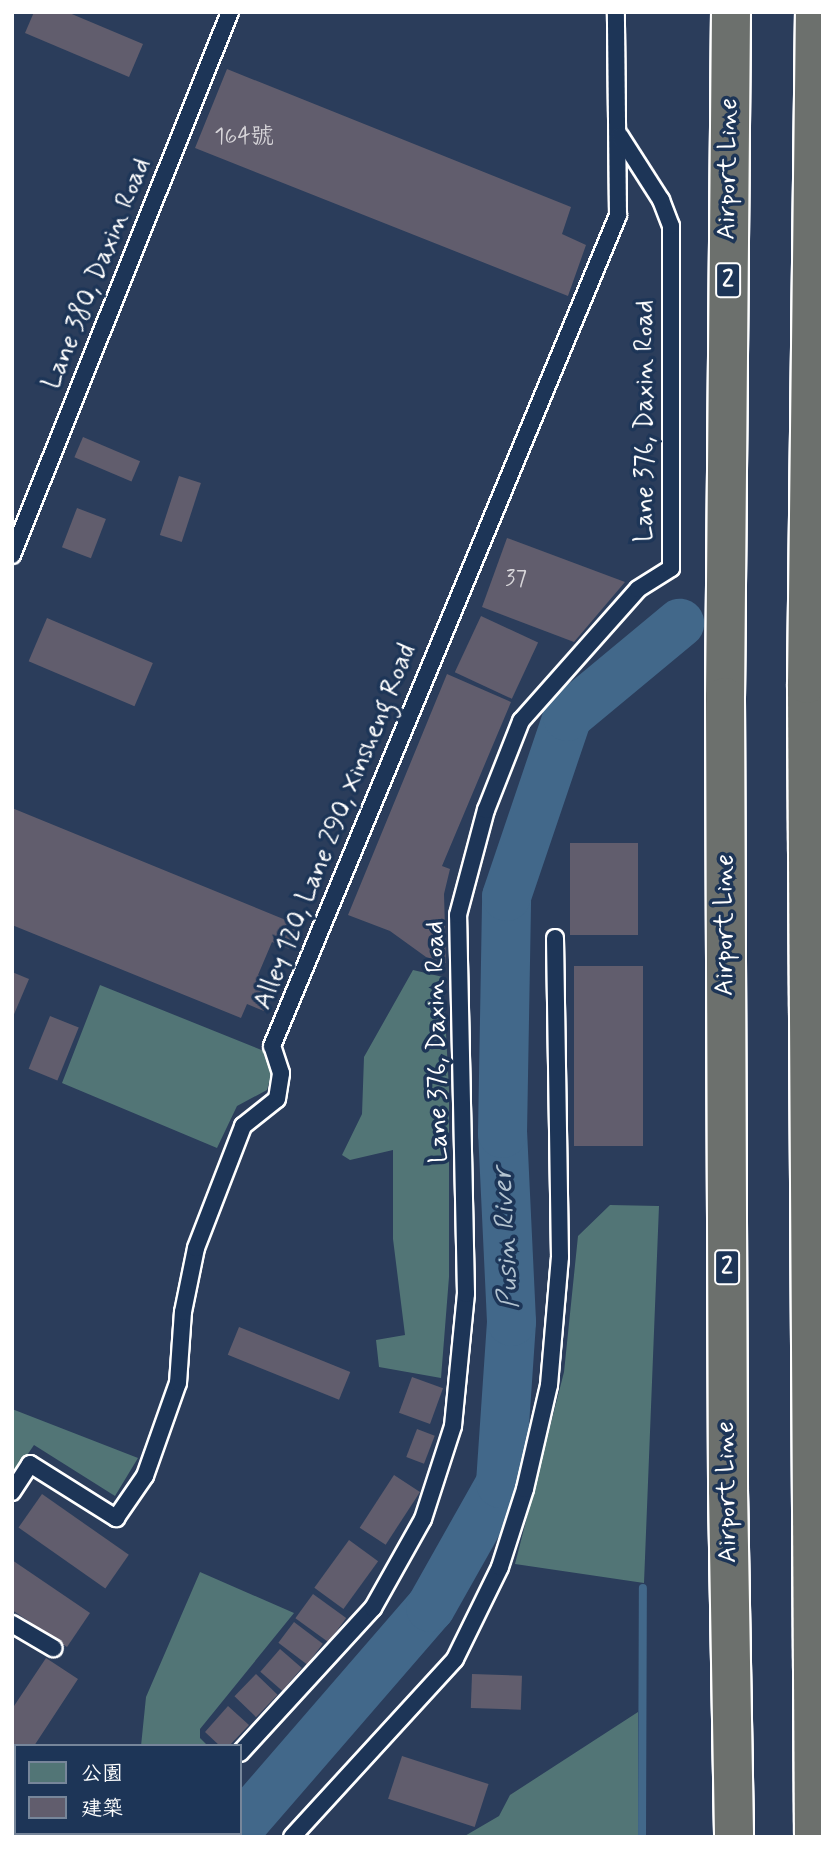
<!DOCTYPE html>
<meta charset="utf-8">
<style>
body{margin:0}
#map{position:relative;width:835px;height:1849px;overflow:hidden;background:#2b3d5b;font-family:Mynerve,"LXGW WenKai TC",sans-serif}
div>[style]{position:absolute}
.green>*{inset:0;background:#527576}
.stream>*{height:8px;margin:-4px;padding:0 4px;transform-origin:4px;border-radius:4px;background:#42688a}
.river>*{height:49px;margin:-24.5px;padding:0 24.5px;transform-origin:24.5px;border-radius:24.5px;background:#42688a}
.building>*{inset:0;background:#615d6d;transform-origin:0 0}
.roads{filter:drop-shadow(2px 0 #fff) drop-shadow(-2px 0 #fff) drop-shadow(0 2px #fff) drop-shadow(0 -2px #fff)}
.service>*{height:16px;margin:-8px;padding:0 8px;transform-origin:8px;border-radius:8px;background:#1d3557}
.motorway>*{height:38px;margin:-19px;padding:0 19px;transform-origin:19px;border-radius:19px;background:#6c706d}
span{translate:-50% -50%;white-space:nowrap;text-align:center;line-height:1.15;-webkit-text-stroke:7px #1d3557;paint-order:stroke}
.number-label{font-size:23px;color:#d8d6da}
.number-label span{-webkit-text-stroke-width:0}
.shield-label span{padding:2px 5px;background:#1d3557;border:2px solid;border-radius:5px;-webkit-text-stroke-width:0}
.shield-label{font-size:24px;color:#fff;font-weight:700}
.street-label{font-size:26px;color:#fff}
.water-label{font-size:28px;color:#b3c3d0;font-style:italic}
.frame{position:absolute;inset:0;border:14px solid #fff;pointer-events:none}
.legend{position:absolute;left:14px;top:1744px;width:228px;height:91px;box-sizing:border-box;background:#1d3557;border:2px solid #77869a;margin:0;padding:9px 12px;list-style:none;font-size:21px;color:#fff}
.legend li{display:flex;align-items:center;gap:14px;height:35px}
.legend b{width:35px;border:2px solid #77869a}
</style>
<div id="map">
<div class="green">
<i style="clip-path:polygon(413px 970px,443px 977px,449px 1090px,449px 1277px,441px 1378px,379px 1367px,376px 1340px,405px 1335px,393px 1239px,393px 1150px,350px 1160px,342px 1155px,362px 1114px,364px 1057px)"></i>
<i style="clip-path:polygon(100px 985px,269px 1053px,272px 1072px,267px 1090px,237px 1106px,217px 1148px,62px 1083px)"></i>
<i style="clip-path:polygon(610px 1205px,659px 1206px,644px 1583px,515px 1564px,564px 1372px,578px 1236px)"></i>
<i style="clip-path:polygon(12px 1409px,138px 1458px,115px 1496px,34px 1445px,12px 1477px)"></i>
<i style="clip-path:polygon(200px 1572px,294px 1613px,200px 1729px,200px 1738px,208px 1746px,141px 1746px,146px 1697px)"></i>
<i style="clip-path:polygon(638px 1712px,638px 1837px,463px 1837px,499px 1816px,510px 1795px)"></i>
</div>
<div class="stream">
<i style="left:642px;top:1837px;width:249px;rotate:-89.8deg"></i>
</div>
<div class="river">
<i style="left:240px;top:1826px;width:290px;rotate:-49.1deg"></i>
<i style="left:430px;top:1607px;width:142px;rotate:-60.6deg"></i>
<i style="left:500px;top:1483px;width:162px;rotate:-86.1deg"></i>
<i style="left:511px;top:1321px;width:188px;rotate:-92.7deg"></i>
<i style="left:502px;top:1133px;width:237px;rotate:-89deg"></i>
<i style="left:506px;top:896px;width:190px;rotate:-71.3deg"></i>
<i style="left:567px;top:716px;width:146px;rotate:-39.7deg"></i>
</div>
<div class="building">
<i style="clip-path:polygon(34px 12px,67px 12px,143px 44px,129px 77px,25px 33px)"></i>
<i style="clip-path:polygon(227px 69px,571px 207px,562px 234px,586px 245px,568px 296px,195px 148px)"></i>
<i style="left:83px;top:437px;width:62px;height:22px;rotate:23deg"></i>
<i style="left:179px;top:476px;width:23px;height:62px;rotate:18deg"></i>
<i style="left:77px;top:508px;width:31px;height:42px;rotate:21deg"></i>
<i style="clip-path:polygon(507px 538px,625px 582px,574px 642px,482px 607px)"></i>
<i style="left:481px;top:616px;width:63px;height:62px;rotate:25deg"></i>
<i style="left:47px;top:618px;width:115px;height:47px;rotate:23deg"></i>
<i style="clip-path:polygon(447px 674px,511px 702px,442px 866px,450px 869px,444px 894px,446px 963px,426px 957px,390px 931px,348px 915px)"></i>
<i style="clip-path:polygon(12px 808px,298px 925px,289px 949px,272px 942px,258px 975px,276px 982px,264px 1011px,247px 1004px,241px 1018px,12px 925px)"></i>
<i style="left:570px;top:843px;width:68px;height:92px"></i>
<i style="left:643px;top:966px;width:180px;height:69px;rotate:90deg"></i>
<i style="clip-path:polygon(12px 972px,29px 979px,12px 1019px)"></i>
<i style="left:50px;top:1016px;width:31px;height:57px;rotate:22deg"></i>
<i style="left:239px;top:1327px;width:120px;height:30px;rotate:22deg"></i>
<i style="left:412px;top:1377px;width:33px;height:38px;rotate:20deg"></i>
<i style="left:417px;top:1429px;width:19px;height:30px;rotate:21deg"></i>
<i style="left:394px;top:1475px;width:31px;height:63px;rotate:33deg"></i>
<i style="left:42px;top:1494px;width:106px;height:41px;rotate:35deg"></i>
<i style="left:349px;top:1540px;width:36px;height:59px;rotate:36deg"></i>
<i style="clip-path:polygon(12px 1560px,90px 1613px,67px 1647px,12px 1610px)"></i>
<i style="left:313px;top:1594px;width:41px;height:30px;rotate:36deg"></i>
<i style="left:294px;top:1622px;width:36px;height:26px;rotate:37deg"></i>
<i style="left:280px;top:1649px;width:29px;height:30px;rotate:41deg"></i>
<i style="clip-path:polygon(46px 1658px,78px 1679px,34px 1746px,16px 1746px,12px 1780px,12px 1709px)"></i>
<i style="left:256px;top:1674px;width:30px;height:31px;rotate:44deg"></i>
<i style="left:472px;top:1674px;width:50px;height:34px;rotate:2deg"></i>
<i style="clip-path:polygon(228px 1706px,249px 1725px,229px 1746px,220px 1746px,205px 1732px)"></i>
<i style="left:402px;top:1756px;width:91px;height:45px;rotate:18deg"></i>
</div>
<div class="roads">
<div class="service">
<i style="left:12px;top:555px;width:585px;rotate:-68.13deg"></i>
<i style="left:12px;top:1492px;width:33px;rotate:-57deg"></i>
<i style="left:30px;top:1464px;width:102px;rotate:32.1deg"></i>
<i style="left:116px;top:1518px;width:51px;rotate:-55.4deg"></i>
<i style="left:145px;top:1476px;width:99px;rotate:-70.5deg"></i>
<i style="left:178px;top:1383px;width:71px;rotate:-86deg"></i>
<i style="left:183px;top:1312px;width:65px;rotate:-78.5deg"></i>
<i style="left:196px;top:1248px;width:131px;rotate:-68.9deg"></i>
<i style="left:243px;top:1126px;width:43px;rotate:-38.5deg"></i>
<i style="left:277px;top:1099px;width:26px;rotate:-81deg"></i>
<i style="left:281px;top:1073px;width:28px;rotate:-108deg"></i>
<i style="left:272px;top:1046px;width:900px;rotate:-67.39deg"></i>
<i style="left:618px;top:215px;width:203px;rotate:-90.6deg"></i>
<i style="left:12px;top:1624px;width:48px;rotate:30.3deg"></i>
<i style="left:240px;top:1753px;width:197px;rotate:-47.5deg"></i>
<i style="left:373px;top:1608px;width:102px;rotate:-60.7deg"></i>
<i style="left:423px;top:1519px;width:98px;rotate:-72.1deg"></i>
<i style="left:453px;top:1426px;width:133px;rotate:-84.4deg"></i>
<i style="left:466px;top:1294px;width:379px;rotate:-91.2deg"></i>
<i style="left:458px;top:915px;width:109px;rotate:-75.1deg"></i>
<i style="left:486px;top:810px;width:96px;rotate:-68.5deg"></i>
<i style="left:521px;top:721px;width:176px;rotate:-48.4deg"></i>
<i style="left:638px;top:589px;width:39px;rotate:-32deg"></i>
<i style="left:671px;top:568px;width:342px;rotate:-90deg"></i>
<i style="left:671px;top:226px;width:28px;rotate:-111deg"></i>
<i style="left:661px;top:200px;width:76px;rotate:-122.6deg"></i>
<i style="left:159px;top:1837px;width:6px;rotate:-45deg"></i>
<i style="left:292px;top:1837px;width:241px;rotate:-47.5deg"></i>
<i style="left:455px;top:1659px;width:102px;rotate:-63.9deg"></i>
<i style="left:500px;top:1567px;width:82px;rotate:-72.2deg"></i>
<i style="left:525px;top:1489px;width:107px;rotate:-77deg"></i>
<i style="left:549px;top:1385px;width:128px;rotate:-85.1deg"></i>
<i style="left:560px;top:1257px;width:319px;rotate:-90.9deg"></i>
</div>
<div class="motorway">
<i style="left:731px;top:12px;width:685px;rotate:90.5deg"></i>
<i style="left:725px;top:697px;width:793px;rotate:89.78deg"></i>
<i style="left:728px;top:1490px;width:347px;rotate:89deg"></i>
<i style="left:814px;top:1837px;width:1153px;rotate:-90.35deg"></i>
<i style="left:807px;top:684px;width:672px;rotate:-89.32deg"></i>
</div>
</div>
<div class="number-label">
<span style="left:244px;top:137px">164號</span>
<span style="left:516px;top:579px">37</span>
</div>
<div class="shield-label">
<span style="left:728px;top:280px">2</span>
<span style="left:727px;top:1267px">2</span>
</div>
<div class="street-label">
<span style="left:729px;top:169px;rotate:-89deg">Airport Line</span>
<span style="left:98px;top:274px;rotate:-68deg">Lane 380, Daxin Road</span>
<span style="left:646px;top:421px;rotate:-90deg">Lane 376, Daxin Road</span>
<span style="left:336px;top:827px;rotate:-68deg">Alley 120, Lane 290, Xinsheng Road</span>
<span style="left:726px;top:925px;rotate:-90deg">Airport Line</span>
<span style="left:438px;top:1042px;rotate:-91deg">Lane 376, Daxin Road</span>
<span style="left:728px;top:1492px;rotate:-91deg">Airport Line</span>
</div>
<div class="water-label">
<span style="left:507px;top:1238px;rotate:-93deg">Pusin River</span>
</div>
<div class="frame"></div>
<ul class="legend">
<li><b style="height:19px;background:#527576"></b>公園</li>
<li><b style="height:19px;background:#615d6d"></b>建築</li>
</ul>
</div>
